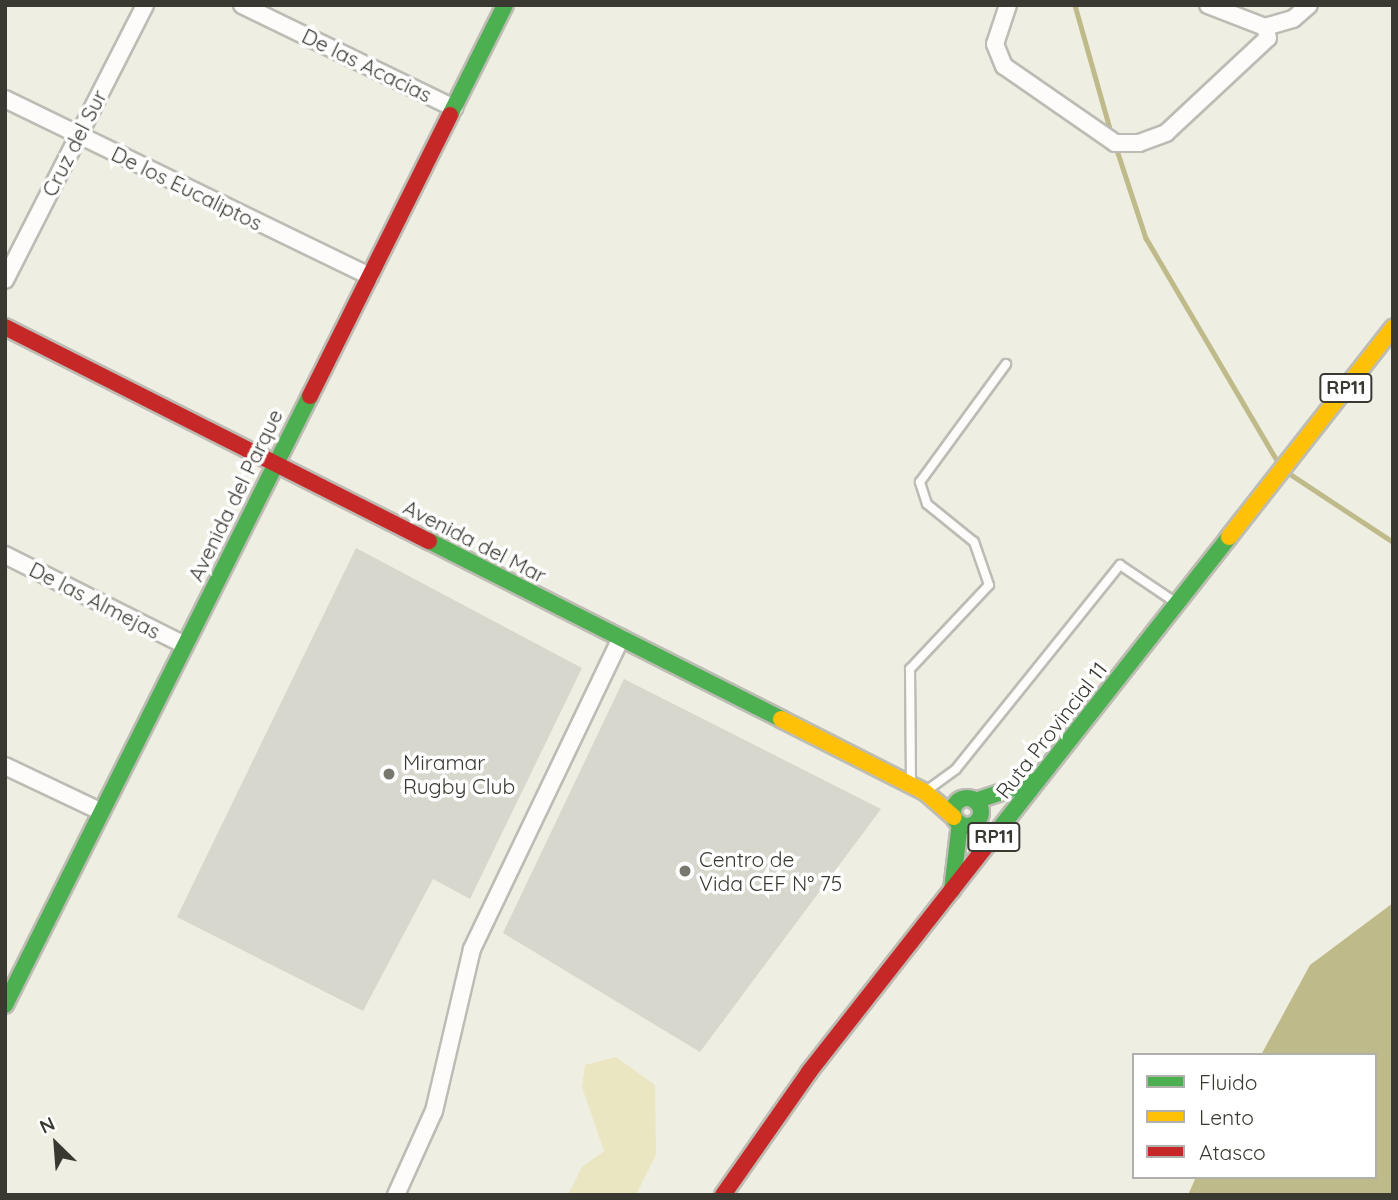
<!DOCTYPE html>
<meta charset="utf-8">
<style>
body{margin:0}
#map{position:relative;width:1398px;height:1200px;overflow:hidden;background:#efeee3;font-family:Quicksand,sans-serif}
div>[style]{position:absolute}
.green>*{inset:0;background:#eae6c1}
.water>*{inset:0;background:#bfba89}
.stream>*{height:4.5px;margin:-2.25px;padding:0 2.25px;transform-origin:2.25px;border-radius:2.25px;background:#bfba89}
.building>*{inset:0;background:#d8d7ce}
.roads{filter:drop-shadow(2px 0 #bdbcb4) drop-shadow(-2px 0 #bdbcb4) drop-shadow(0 2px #bdbcb4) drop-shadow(0 -2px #bdbcb4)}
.lane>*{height:8px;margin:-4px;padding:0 4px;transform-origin:4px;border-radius:4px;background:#fdfcfb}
.street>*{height:16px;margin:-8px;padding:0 8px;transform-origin:8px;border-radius:8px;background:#fdfcfb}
.fast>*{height:16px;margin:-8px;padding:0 8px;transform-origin:8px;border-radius:8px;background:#4caf50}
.fast>.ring{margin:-8px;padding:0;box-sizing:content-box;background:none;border:16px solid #4caf50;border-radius:50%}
.slow>*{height:16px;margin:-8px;padding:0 8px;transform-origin:8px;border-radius:8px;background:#ffc107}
.jam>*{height:16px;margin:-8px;padding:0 8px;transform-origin:8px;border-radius:8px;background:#c62828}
.dots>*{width:19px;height:19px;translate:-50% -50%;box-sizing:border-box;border:4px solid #fff;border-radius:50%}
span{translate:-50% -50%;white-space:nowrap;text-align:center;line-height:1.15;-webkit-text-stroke:7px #fff;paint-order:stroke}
.shield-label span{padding:2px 5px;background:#fff;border:2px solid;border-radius:5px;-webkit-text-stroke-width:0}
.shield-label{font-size:19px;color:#3a3931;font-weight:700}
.street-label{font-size:21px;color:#3a3931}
.poi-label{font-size:21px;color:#3a3931}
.left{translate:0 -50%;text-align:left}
.frame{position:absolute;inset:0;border:7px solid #3a3931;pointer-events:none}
.legend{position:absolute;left:1132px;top:1053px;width:245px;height:126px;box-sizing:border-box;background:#fff;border:2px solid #b0b0ad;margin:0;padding:9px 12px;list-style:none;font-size:21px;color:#3a3931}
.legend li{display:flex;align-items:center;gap:14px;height:35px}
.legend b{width:35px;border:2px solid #b0b0ad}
.north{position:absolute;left:21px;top:1109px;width:70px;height:70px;-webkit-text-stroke:5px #fff;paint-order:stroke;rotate:335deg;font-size:19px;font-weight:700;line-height:28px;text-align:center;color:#3a3931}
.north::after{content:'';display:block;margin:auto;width:24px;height:32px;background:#3a3931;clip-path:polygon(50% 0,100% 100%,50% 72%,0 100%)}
</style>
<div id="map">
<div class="green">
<i style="clip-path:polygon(616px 1057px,655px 1085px,656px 1155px,636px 1195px,568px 1195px,582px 1167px,604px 1151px,582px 1087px,585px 1065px)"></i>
</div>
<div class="water">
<i style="clip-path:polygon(1393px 903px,1393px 1195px,1188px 1195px,1196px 1177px,1375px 1177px,1375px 1055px,1261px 1055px,1310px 965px)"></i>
</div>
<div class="stream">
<i style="left:1075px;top:5px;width:136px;rotate:74.2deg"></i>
<i style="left:1116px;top:147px;width:96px;rotate:71.8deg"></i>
<i style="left:1146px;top:238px;width:262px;rotate:59.5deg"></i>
<i style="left:1290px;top:474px;width:123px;rotate:33.4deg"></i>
</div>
<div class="building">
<i style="clip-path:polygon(356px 548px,582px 668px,470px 899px,433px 879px,363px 1011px,177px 917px)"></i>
<i style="clip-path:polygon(624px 679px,881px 809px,700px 1052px,503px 933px)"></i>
</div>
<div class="roads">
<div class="lane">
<i style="left:911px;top:782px;width:113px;rotate:-90.5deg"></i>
<i style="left:910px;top:669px;width:115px;rotate:-46.8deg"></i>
<i style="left:989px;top:585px;width:46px;rotate:-109.2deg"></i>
<i style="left:974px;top:542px;width:60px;rotate:-141deg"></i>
<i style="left:927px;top:504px;width:23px;rotate:-108deg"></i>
<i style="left:920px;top:482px;width:146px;rotate:-53.9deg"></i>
<i style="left:926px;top:791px;width:37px;rotate:-36deg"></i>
<i style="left:956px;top:769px;width:262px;rotate:-51.2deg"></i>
<i style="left:1120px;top:565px;width:66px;rotate:33.9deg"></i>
</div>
<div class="street">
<i style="left:242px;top:5px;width:236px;rotate:25.9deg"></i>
<i style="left:1008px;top:5px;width:41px;rotate:108.4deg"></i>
<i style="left:995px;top:44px;width:24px;rotate:68deg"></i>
<i style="left:1004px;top:66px;width:135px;rotate:34.7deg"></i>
<i style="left:1115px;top:143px;width:24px"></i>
<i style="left:1139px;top:143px;width:29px;rotate:-20deg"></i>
<i style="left:1166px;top:133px;width:139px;rotate:-43deg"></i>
<i style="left:1268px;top:38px;width:11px;rotate:-105deg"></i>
<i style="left:1208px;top:5px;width:61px;rotate:21.1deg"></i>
<i style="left:1265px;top:27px;width:29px;rotate:-16deg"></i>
<i style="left:1293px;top:19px;width:21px;rotate:-41deg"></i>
<i style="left:5px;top:99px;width:406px;rotate:25.9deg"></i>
<i style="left:5px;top:280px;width:309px;rotate:-63deg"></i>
<i style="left:5px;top:555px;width:201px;rotate:26.6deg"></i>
<i style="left:5px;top:766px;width:107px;rotate:25.4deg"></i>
<i style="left:396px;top:1195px;width:92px;rotate:-65.7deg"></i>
<i style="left:434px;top:1111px;width:166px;rotate:-76.8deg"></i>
<i style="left:472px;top:949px;width:345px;rotate:-64.4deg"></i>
</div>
<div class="fast">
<i style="left:450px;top:115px;width:123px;rotate:-63.4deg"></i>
<i style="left:429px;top:541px;width:394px;rotate:26.8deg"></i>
<i class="ring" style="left:953px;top:798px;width:12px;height:12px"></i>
<i style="left:975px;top:801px;width:66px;rotate:-18.4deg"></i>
<i style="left:986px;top:846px;width:393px;rotate:-51.8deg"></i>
<i style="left:952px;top:890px;width:67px;rotate:-83.2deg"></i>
<i style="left:5px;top:1005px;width:681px;rotate:-63.4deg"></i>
</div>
<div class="slow">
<i style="left:1229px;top:537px;width:266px;rotate:-51.9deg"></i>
<i style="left:781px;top:719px;width:161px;rotate:26.9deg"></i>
<i style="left:925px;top:792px;width:38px;rotate:41deg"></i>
</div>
<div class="jam">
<i style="left:5px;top:327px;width:475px;rotate:26.8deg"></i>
<i style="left:310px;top:396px;width:314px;rotate:-63.5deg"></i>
<i style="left:723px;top:1195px;width:150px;rotate:-55deg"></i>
<i style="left:809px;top:1072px;width:287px;rotate:-51.9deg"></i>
</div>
</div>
<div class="dots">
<i style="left:389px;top:774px;background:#79786f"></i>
<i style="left:685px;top:871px;background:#79786f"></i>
</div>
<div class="shield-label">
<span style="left:1346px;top:388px">RP11</span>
<span style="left:994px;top:837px">RP11</span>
</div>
<div class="street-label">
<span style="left:367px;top:65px;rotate:26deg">De las Acacias</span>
<span style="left:74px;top:143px;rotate:-63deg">Cruz del Sur</span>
<span style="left:187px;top:188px;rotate:26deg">De los Eucaliptos</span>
<span style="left:235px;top:495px;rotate:-64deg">Avenida del Parque</span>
<span style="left:475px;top:541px;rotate:27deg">Avenida del Mar</span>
<span style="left:95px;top:600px;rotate:27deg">De las Almejas</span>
<span style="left:1051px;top:730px;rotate:-52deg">Ruta Provincial 11</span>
</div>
<div class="poi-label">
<span class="left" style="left:403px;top:774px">Miramar<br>Rugby Club</span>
<span class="left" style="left:699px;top:871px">Centro de<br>Vida CEF N° 75</span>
</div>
<div class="frame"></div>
<ul class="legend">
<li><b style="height:9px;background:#4caf50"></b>Fluido</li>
<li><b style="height:9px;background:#ffc107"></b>Lento</li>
<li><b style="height:9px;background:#c62828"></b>Atasco</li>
</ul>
<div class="north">N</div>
</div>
